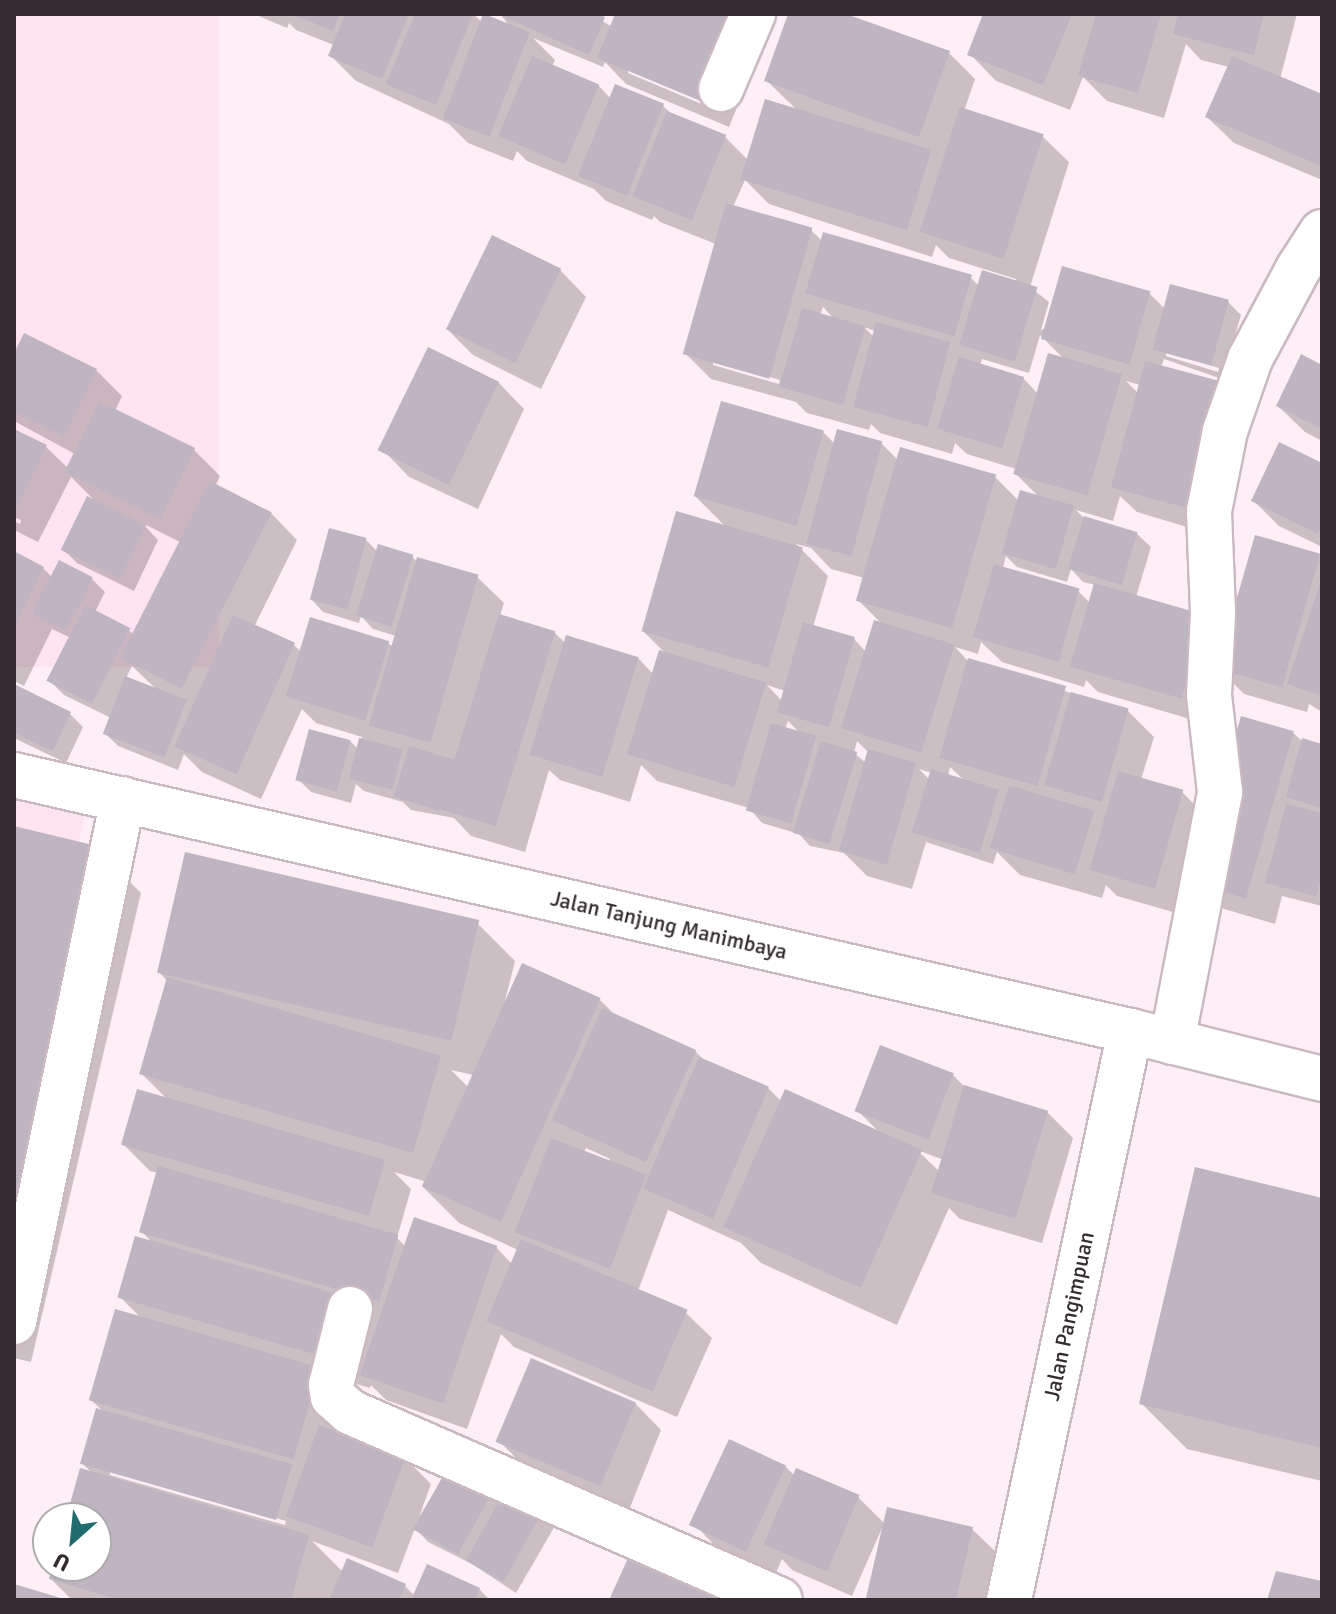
<!DOCTYPE html>
<style>
body{margin:0}
#map{position:relative;width:1336px;height:1614px;overflow:hidden;background:#feeff6;font-family:Signika,sans-serif}
div>[style]{position:absolute}
.built>*{inset:0;background:#fee4f1;transform-origin:0 0}
.shadow>*{inset:0;background:#0003}
.building>*{inset:0;background:#beb4c2;transform-origin:0 0}
.roads{filter:drop-shadow(2px 0 #cbb9c2) drop-shadow(-2px 0 #cbb9c2) drop-shadow(0 2px #cbb9c2) drop-shadow(0 -2px #cbb9c2)}
.street>*{height:44px;margin:-22px;padding:0 22px;transform-origin:22px;border-radius:22px;background:#fff}
span{translate:-50% -50%;white-space:nowrap;text-align:center;line-height:1.15;-webkit-text-stroke:8px #fff;paint-order:stroke}
.street-label{font-size:22px;color:#332c30}
.frame{position:absolute;inset:0;border:16px solid #332c30;pointer-events:none}
.north{position:absolute;left:32px;top:1502px;width:80px;height:80px;box-sizing:border-box;background:#fff;border:2px solid #adabac;border-radius:50%;rotate:207deg;font-size:22px;font-weight:700;line-height:32px;text-align:center;color:#332c30}
.north::after{content:'';display:block;margin:auto;width:28px;height:36px;background:#1f6b6e;clip-path:polygon(50% 0,100% 100%,50% 72%,0 100%)}
</style>
<div id="map">
<div class="built">
<i style="left:14px;top:14px;width:205px;height:653px"></i>
<i style="clip-path:polygon(14px 790px,87px 805px,14px 1134px)"></i>
</div>
<div class="shadow">
<i style="clip-path:polygon(evenodd,254px 14px,473px 14px,482px 22px,485px 14px,508px 24px,500px 14px,592px 14px,612px 27px,616px 17px,608px 14px,730px 14px,762px 46px,729px 127px,626px 84px,605px 62px,603px 67px,533px 38px,555px 60px,552px 66px,598px 85px,611px 99px,663px 106px,674px 116px,725px 137px,748px 160px,798px 111px,766px 80px,791px 14px,840px 14px,949px 53px,975px 79px,964px 111px,1042px 136px,1069px 162px,1030px 287px,1049px 302px,1041px 330px,1149px 293px,1165px 309px,1228px 302px,1241px 315px,1222px 379px,1164px 359px,1161px 367px,1219px 384px,1210px 534px,1137px 512px,1120px 496px,1113px 521px,1076px 510px,1084px 518px,1137px 534px,1151px 547px,1136px 597px,1226px 639px,1319px 556px,1322px 559px,1322px 712px,1309px 704px,1307px 712px,1244px 694px,1222px 672px,1207px 724px,1098px 692px,1086px 680px,1084px 687px,1002px 662px,981px 642px,978px 654px,955px 647px,967px 660px,1128px 711px,1154px 737px,1141px 780px,1182px 792px,1208px 818px,1180px 914px,1117px 896px,1106px 885px,1102px 898px,1020px 875px,997px 852px,993px 864px,926px 842px,912px 889px,867px 876px,844px 853px,810px 846px,799px 834px,762px 823px,749px 808px,657px 781px,641px 765px,630px 802px,560px 780px,549px 770px,525px 852px,471px 836px,454px 818px,411px 810px,403px 802px,364px 791px,356px 784px,351px 803px,311px 792px,298px 779px,350px 741px,358px 749px,362px 737px,316px 723px,302px 709px,261px 799px,202px 772px,184px 754px,178px 770px,118px 746px,105px 733px,111px 718px,64px 695px,51px 682px,71px 638px,52px 629px,24px 686px,14px 681px,14px 553px,43px 568px,52px 577px,92px 579px,105px 592px,95px 612px,136px 635px,182px 543px,142px 523px,158px 540px,134px 591px,77px 563px,64px 550px,96px 502px,71px 477px,38px 542px,14px 530px,14px 521px,20px 524px,21px 520px,14px 517px,14px 431px,46px 447px,68px 468px,75px 454px,14px 421px,14px 357px,96px 370px,122px 396px,115px 411px,194px 450px,220px 476px,215px 486px,271px 513px,297px 540px,254px 627px,293px 644px,302px 653px,388px 643px,393px 647px,396px 636px,373px 629px,361px 616px,359px 623px,323px 612px,310px 598px,366px 540px,378px 552px,412px 556px,417px 562px,477px 577px,504px 603px,500px 616px,555px 633px,565px 643px,638px 658px,654px 675px,667px 655px,643px 631px,727px 528px,695px 496px,823px 432px,835px 444px,881px 443px,898px 460px,995px 477px,1019px 501px,1039px 497px,1015px 473px,1016px 469px,967px 454px,955px 443px,952px 454px,880px 433px,871px 424px,869px 430px,807px 413px,796px 402px,711px 379px,685px 353px,716px 244px,660px 222px,654px 216px,652px 220px,606px 201px,594px 189px,527px 161px,517px 151px,513px 161px,468px 143px,449px 124px,356px 81px,330px 55px,334px 45px,296px 30px,289px 23px,287px 28px,254px 14px,628px 69px,713px 104px,711px 108px,628px 73px,628px 69px,254px 14px,745px 180px,769px 204px,932px 257px,936px 245px,949px 258px,1016px 279px,1015px 282px,979px 286px,971px 278px,822px 241px,811px 230px,733px 207px,745px 180px,254px 14px,823px 307px,834px 319px,820px 315px,823px 307px,254px 14px,864px 327px,875px 331px,874px 337px,864px 327px,254px 14px,1040px 335px,1065px 360px,1038px 394px,1023px 378px,980px 365px,982px 359px,1029px 373px,1040px 335px,254px 14px,1166px 352px,1219px 368px,1218px 372px,1166px 356px,1166px 352px,254px 14px,713px 360px,780px 380px,779px 384px,713px 365px,713px 360px,254px 14px,1126px 381px,1140px 385px,1138px 393px,1126px 381px,254px 14px,796px 544px,811px 548px,831px 569px,864px 578px,858px 600px,882px 624px,867px 653px,854px 639px,813px 627px,828px 576px,796px 544px,254px 14px,1006px 556px,1017px 567px,1067px 582px,1071px 569px,1083px 582px,1096px 585px,1090px 603px,1078px 591px,1003px 568px,1006px 556px,254px 14px,132px 666px,157px 690px,126px 678px,132px 666px,254px 14px,767px 685px,785px 691px,782px 701px,767px 685px,254px 14px,788px 721px,801px 734px,785px 729px,788px 721px,254px 14px,857px 741px,869px 753px,866px 763px,854px 753px,857px 741px,254px 14px,950px 767px,966px 782px,948px 777px,950px 767px,254px 14px,919px 769px,932px 773px,930px 780px,919px 769px)"></i>
<i style="clip-path:polygon(986px 14px,1297px 14px,1280px 79px,1322px 96px,1322px 180px,1234px 143px,1207px 117px,1229px 67px,1201px 60px,1186px 44px,1164px 118px,1107px 101px,1083px 77px,1070px 110px,996px 81px,970px 54px)"></i>
<i style="clip-path:polygon(560px 270px,586px 297px,541px 389px,473px 355px,447px 329px)"></i>
<i style="clip-path:polygon(1322px 367px,1322px 441px,1305px 432px,1278px 406px)"></i>
<i style="clip-path:polygon(498px 382px,524px 409px,478px 509px,409px 477px,383px 450px)"></i>
<i style="clip-path:polygon(1322px 466px,1322px 547px,1279px 526px,1253px 500px)"></i>
<i style="clip-path:polygon(14px 687px,70px 714px,83px 727px,66px 763px,14px 738px)"></i>
<i style="clip-path:polygon(1293px 733px,1301px 740px,1322px 746px,1322px 906px,1282px 896px,1275px 924px,1224px 909px,1197px 883px)"></i>
<i style="clip-path:polygon(14px 828px,96px 848px,141px 893px,31px 1362px,14px 1358px)"></i>
<i style="clip-path:polygon(evenodd,478px 924px,515px 961px,505px 1001px,600px 1000px,615px 1015px,695px 1051px,706px 1062px,768px 1088px,781px 1101px,881px 1134px,858px 1111px,953px 1075px,966px 1088px,1047px 1112px,1073px 1138px,1042px 1243px,960px 1219px,949px 1208px,897px 1325px,761px 1263px,741px 1243px,668px 1210px,638px 1291px,685px 1312px,712px 1338px,677px 1417px,514px 1347px,501px 1334px,467px 1429px,386px 1400px,371px 1385px,370px 1388px,323px 1374px,338px 1385px,416px 1416px,429px 1429px,402px 1455px,431px 1484px,419px 1517px,455px 1459px,559px 1519px,516px 1593px,472px 1564px,428px 1542px,415px 1528px,398px 1573px,312px 1541px,343px 1572px,405px 1586px,415px 1596px,479px 1589px,490px 1600px,72px 1600px,51px 1579px,54px 1566px,96px 1566px,96px 1518px,68px 1518px,93px 1474px,82px 1463px,104px 1412px,91px 1400px,142px 1319px,120px 1297px,153px 1243px,141px 1231px,158px 1173px,150px 1171px,124px 1145px,168px 1100px,142px 1074px,168px 982px,159px 972px,478px 924px,451px 1070px,473px 1075px,468px 1087px,451px 1070px,478px 924px,586px 1148px,610px 1159px,608px 1162px,584px 1152px,586px 1148px,478px 924px,917px 1150px,944px 1160px,940px 1172px,917px 1150px,478px 924px,394px 1172px,424px 1181px,422px 1186px,459px 1223px,518px 1250px,512px 1264px,496px 1247px,405px 1246px,397px 1238px,411px 1189px,394px 1172px,478px 924px,110px 1470px,286px 1521px,285px 1525px,110px 1475px,110px 1470px)"></i>
<i style="clip-path:polygon(1322px 1200px,1322px 1481px,1187px 1449px,1142px 1404px)"></i>
<i style="clip-path:polygon(635px 1403px,661px 1430px,629px 1510px,525px 1467px,499px 1441px)"></i>
<i style="clip-path:polygon(785px 1466px,795px 1476px,858px 1497px,885px 1524px,972px 1529px,999px 1555px,988px 1600px,871px 1600px,868px 1597px,882px 1528px,852px 1596px,792px 1570px,782px 1559px,775px 1575px,721px 1552px,695px 1525px)"></i>
</div>
<div class="building">
<i style="clip-path:polygon(292px 14px,340px 14px,333px 31px)"></i>
<i style="clip-path:polygon(345px 14px,409px 14px,382px 79px,328px 56px)"></i>
<i style="clip-path:polygon(415px 14px,473px 14px,436px 105px,386px 84px)"></i>
<i style="left:483px;top:14px;width:50px;height:112px;rotate:21deg"></i>
<i style="clip-path:polygon(498px 14px,597px 14px,605px 17px,589px 55px)"></i>
<i style="clip-path:polygon(615px 14px,728px 14px,737px 18px,703px 102px,597px 58px)"></i>
<i style="clip-path:polygon(788px 14px,846px 14px,950px 51px,919px 137px,764px 81px)"></i>
<i style="clip-path:polygon(983px 14px,1072px 14px,1043px 85px,967px 55px)"></i>
<i style="clip-path:polygon(1096px 14px,1161px 14px,1138px 93px,1078px 76px)"></i>
<i style="clip-path:polygon(1178px 14px,1264px 14px,1254px 55px,1173px 34px)"></i>
<i style="left:532px;top:56px;width:73px;height:87px;rotate:23deg"></i>
<i style="clip-path:polygon(1232px 56px,1322px 94px,1322px 166px,1205px 117px)"></i>
<i style="left:615px;top:84px;width:53px;height:99px;rotate:22deg"></i>
<i style="left:765px;top:99px;width:174px;height:84px;rotate:17deg"></i>
<i style="left:960px;top:107px;width:88px;height:131px;rotate:18deg"></i>
<i style="left:667px;top:111px;width:64px;height:92px;rotate:22deg"></i>
<i style="left:726px;top:203px;width:90px;height:157px;rotate:16deg"></i>
<i style="left:823px;top:232px;width:155px;height:64px;rotate:16deg"></i>
<i style="left:492px;top:235px;width:77px;height:105px;rotate:26deg"></i>
<i style="left:1062px;top:266px;width:92px;height:76px;rotate:16deg"></i>
<i style="left:982px;top:270px;width:58px;height:78px;rotate:17deg"></i>
<i style="left:1170px;top:284px;width:61px;height:68px;rotate:15deg"></i>
<i style="left:802px;top:308px;width:66px;height:82px;rotate:16deg"></i>
<i style="left:876px;top:322px;width:77px;height:88px;rotate:15deg"></i>
<i style="clip-path:polygon(24px 333px,97px 369px,64px 437px,14px 412px,14px 353px)"></i>
<i style="left:428px;top:347px;width:79px;height:115px;rotate:26deg"></i>
<i style="left:1048px;top:353px;width:77px;height:126px;rotate:16deg"></i>
<i style="clip-path:polygon(1301px 354px,1322px 365px,1322px 429px,1276px 406px)"></i>
<i style="left:959px;top:357px;width:68px;height:75px;rotate:17deg"></i>
<i style="left:1145px;top:361px;width:79px;height:131px;rotate:15deg"></i>
<i style="left:99px;top:401px;width:107px;height:79px;rotate:26deg"></i>
<i style="left:721px;top:401px;width:107px;height:99px;rotate:16deg"></i>
<i style="clip-path:polygon(14px 429px,47px 445px,14px 513px)"></i>
<i style="left:837px;top:429px;width:47px;height:119px;rotate:15deg"></i>
<i style="clip-path:polygon(1279px 442px,1322px 463px,1322px 526px,1318px 534px,1251px 501px)"></i>
<i style="left:900px;top:447px;width:100px;height:160px;rotate:16deg"></i>
<i style="left:210px;top:481px;width:69px;height:198px;rotate:27deg"></i>
<i style="left:1020px;top:490px;width:56px;height:66px;rotate:16deg"></i>
<i style="left:87px;top:496px;width:66px;height:60px;rotate:26deg"></i>
<i style="left:676px;top:511px;width:132px;height:125px;rotate:16deg"></i>
<i style="left:1084px;top:516px;width:56px;height:55px;rotate:17deg"></i>
<i style="left:329px;top:528px;width:39px;height:74px;rotate:15deg"></i>
<i style="left:1255px;top:535px;width:68px;height:139px;rotate:16deg"></i>
<i style="left:378px;top:544px;width:37px;height:75px;rotate:17deg"></i>
<i style="clip-path:polygon(14px 551px,44px 567px,14px 628px)"></i>
<i style="left:417px;top:557px;width:64px;height:175px;rotate:16deg"></i>
<i style="left:59px;top:560px;width:38px;height:60px;rotate:27deg"></i>
<i style="left:994px;top:564px;width:89px;height:76px;rotate:16deg"></i>
<i style="clip-path:polygon(1322px 577px,1322px 696px,1287px 684px)"></i>
<i style="left:1094px;top:583px;width:116px;height:87px;rotate:16deg"></i>
<i style="left:85px;top:605px;width:51px;height:85px;rotate:27deg"></i>
<i style="left:499px;top:614px;width:59px;height:204px;rotate:17deg"></i>
<i style="left:233px;top:615px;width:68px;height:144px;rotate:24deg"></i>
<i style="left:310px;top:617px;width:83px;height:83px;rotate:17deg"></i>
<i style="left:874px;top:620px;width:84px;height:113px;rotate:17deg"></i>
<i style="left:803px;top:622px;width:54px;height:94px;rotate:16deg"></i>
<i style="left:566px;top:635px;width:76px;height:125px;rotate:17deg"></i>
<i style="left:659px;top:650px;width:112px;height:109px;rotate:17deg"></i>
<i style="left:968px;top:658px;width:102px;height:104px;rotate:16deg"></i>
<i style="left:125px;top:676px;width:66px;height:62px;rotate:21deg"></i>
<i style="clip-path:polygon(14px 684px,71px 712px,53px 751px,14px 733px)"></i>
<i style="left:1071px;top:692px;width:60px;height:97px;rotate:16deg"></i>
<i style="left:1241px;top:716px;width:55px;height:174px;rotate:16deg"></i>
<i style="left:771px;top:723px;width:47px;height:91px;rotate:16deg"></i>
<i style="left:309px;top:729px;width:43px;height:53px;rotate:15deg"></i>
<i style="left:359px;top:738px;width:45px;height:42px;rotate:14deg"></i>
<i style="clip-path:polygon(1302px 738px,1322px 744px,1322px 808px,1286px 797px)"></i>
<i style="left:821px;top:741px;width:38px;height:96px;rotate:17deg"></i>
<i style="left:409px;top:746px;width:47px;height:53px;rotate:17deg"></i>
<i style="left:868px;top:749px;width:50px;height:106px;rotate:16deg"></i>
<i style="left:931px;top:769px;width:71px;height:66px;rotate:17deg"></i>
<i style="left:1118px;top:771px;width:68px;height:103px;rotate:16deg"></i>
<i style="left:1009px;top:785px;width:89px;height:66px;rotate:17deg"></i>
<i style="clip-path:polygon(1286px 804px,1322px 813px,1322px 875px,1316px 896px,1265px 883px)"></i>
<i style="clip-path:polygon(14px 826px,97px 846px,15px 1196px,14px 1196px)"></i>
<i style="left:185px;top:852px;width:302px;height:124px;rotate:13deg"></i>
<i style="left:522px;top:963px;width:86px;height:245px;rotate:24deg"></i>
<i style="left:167px;top:977px;width:285px;height:101px;rotate:16deg"></i>
<i style="left:602px;top:1008px;width:103px;height:123px;rotate:24deg"></i>
<i style="left:880px;top:1045px;width:79px;height:71px;rotate:21deg"></i>
<i style="left:699px;top:1057px;width:76px;height:143px;rotate:23deg"></i>
<i style="left:964px;top:1085px;width:88px;height:113px;rotate:17deg"></i>
<i style="left:137px;top:1089px;width:258px;height:58px;rotate:16deg"></i>
<i style="left:785px;top:1089px;width:150px;height:151px;rotate:24deg"></i>
<i style="left:551px;top:1138px;width:102px;height:101px;rotate:21deg"></i>
<i style="left:158px;top:1166px;width:250px;height:69px;rotate:16deg"></i>
<i style="clip-path:polygon(1195px 1167px,1322px 1198px,1322px 1448px,1139px 1404px)"></i>
<i style="left:414px;top:1217px;width:88px;height:167px;rotate:19deg"></i>
<i style="left:135px;top:1236px;width:235px;height:64px;rotate:16deg"></i>
<i style="left:521px;top:1239px;width:181px;height:89px;rotate:23deg"></i>
<i style="left:115px;top:1309px;width:213px;height:95px;rotate:16deg"></i>
<i style="left:531px;top:1358px;width:114px;height:91px;rotate:23deg"></i>
<i style="left:96px;top:1408px;width:204px;height:58px;rotate:16deg"></i>
<i style="left:319px;top:1425px;width:92px;height:97px;rotate:20deg"></i>
<i style="left:729px;top:1439px;width:63px;height:95px;rotate:25deg"></i>
<i style="left:454px;top:1456px;width:51px;height:84px;rotate:29deg"></i>
<i style="clip-path:polygon(80px 1468px,309px 1535px,291px 1600px,120px 1600px,49px 1579px,52px 1566px,96px 1566px,96px 1518px,66px 1518px)"></i>
<i style="left:796px;top:1468px;width:69px;height:83px;rotate:23deg"></i>
<i style="left:509px;top:1483px;width:43px;height:89px;rotate:29deg"></i>
<i style="clip-path:polygon(887px 1507px,973px 1527px,956px 1600px,866px 1598px)"></i>
<i style="clip-path:polygon(634px 1545px,756px 1600px,609px 1600px)"></i>
<i style="clip-path:polygon(347px 1558px,406px 1584px,399px 1600px,329px 1600px)"></i>
<i style="clip-path:polygon(427px 1564px,480px 1588px,474px 1600px,411px 1600px)"></i>
<i style="clip-path:polygon(1276px 1571px,1322px 1581px,1322px 1600px,1267px 1600px)"></i>
<i style="clip-path:polygon(14px 1584px,64px 1599px,64px 1600px,14px 1600px)"></i>
</div>
<div class="roads">
<div class="street">
<i style="left:721px;top:89px;width:82px;rotate:-66.9deg"></i>
<i style="left:14px;top:775px;width:1145px;rotate:12.92deg"></i>
<i style="left:1130px;top:1031px;width:198px;rotate:14deg"></i>
<i style="left:1172px;top:1042px;width:255px;rotate:-79.1deg"></i>
<i style="left:1220px;top:792px;width:98px;rotate:-96.5deg"></i>
<i style="left:1209px;top:695px;width:83px;rotate:-87.2deg"></i>
<i style="left:1213px;top:612px;width:101px;rotate:-92.3deg"></i>
<i style="left:1209px;top:511px;width:82px;rotate:-78.7deg"></i>
<i style="left:1225px;top:431px;width:76px;rotate:-70.9deg"></i>
<i style="left:1250px;top:359px;width:102px;rotate:-61.9deg"></i>
<i style="left:1298px;top:269px;width:44px;rotate:-57deg"></i>
<i style="left:350px;top:1309px;width:78px;rotate:104deg"></i>
<i style="left:331px;top:1385px;width:12px;rotate:81deg"></i>
<i style="left:333px;top:1397px;width:23px;rotate:41deg"></i>
<i style="left:350px;top:1412px;width:469px;rotate:23.6deg"></i>
<i style="left:14px;top:1322px;width:534px;rotate:-78.23deg"></i>
<i style="left:1009px;top:1600px;width:582px;rotate:-77.99deg"></i>
</div>
</div>
<div class="street-label">
<span style="left:669px;top:925px;rotate:13deg">Jalan Tanjung Manimbaya</span>
<span style="left:1069px;top:1316px;rotate:-78deg">Jalan Pangimpuan</span>
</div>
<div class="frame"></div>
<div class="north">U</div>
</div>
